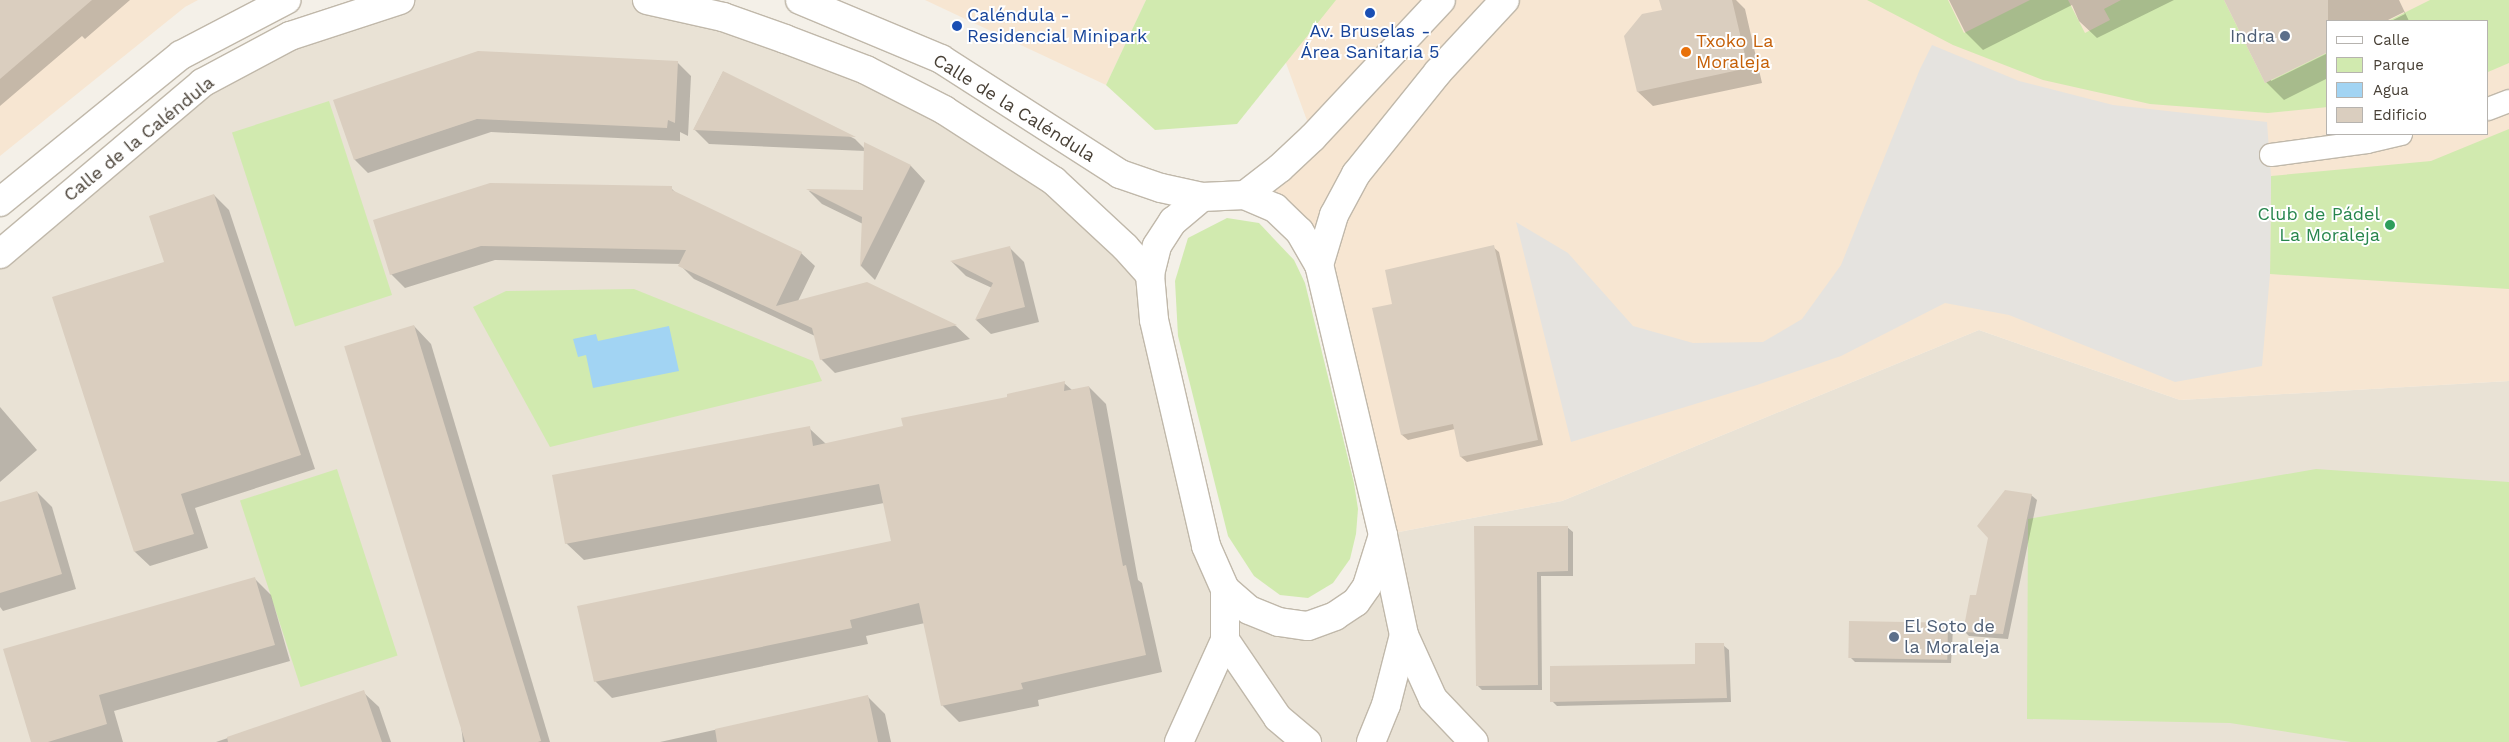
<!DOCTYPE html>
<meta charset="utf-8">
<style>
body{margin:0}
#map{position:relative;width:2509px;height:742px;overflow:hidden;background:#f4f0e8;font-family:"Work Sans",sans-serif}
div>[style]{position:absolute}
.residential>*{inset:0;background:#e9e2d5}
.commercial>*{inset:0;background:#f7e6d2}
.green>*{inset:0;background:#d1eaaf;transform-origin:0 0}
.parking>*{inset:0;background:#e5e3df}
.water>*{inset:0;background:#a2d4f3}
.shadow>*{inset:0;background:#0003}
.building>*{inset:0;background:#dacebf;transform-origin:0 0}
.roads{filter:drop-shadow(1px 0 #c0b8aa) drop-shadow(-1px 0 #c0b8aa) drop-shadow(0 1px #c0b8aa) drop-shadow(0 -1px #c0b8aa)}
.pedestrian>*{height:22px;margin:-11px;padding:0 11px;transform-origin:11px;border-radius:11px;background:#fff}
.minor>*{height:28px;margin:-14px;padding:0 14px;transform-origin:14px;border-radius:14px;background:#fff}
.dots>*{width:14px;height:14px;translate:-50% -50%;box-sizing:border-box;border:2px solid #fff;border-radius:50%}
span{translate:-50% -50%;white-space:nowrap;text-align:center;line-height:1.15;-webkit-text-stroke:4px #fff;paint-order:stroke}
.transit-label{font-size:18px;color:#164399}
.left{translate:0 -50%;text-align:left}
.service-label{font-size:18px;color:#4e5e75}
.right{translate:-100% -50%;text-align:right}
.food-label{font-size:18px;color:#c56008}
.street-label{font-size:18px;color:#484036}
.leisure-label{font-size:18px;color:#27864d}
.legend{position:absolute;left:2326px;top:20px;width:162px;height:115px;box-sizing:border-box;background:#fff;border:1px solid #b6b3af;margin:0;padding:6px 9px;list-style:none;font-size:15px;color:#484036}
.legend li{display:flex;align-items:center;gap:10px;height:25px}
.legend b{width:25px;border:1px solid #b6b3af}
</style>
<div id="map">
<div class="residential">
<i style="clip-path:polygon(400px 0,647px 0,944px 110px,1150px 275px,1206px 546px,1249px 610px,1335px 616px,1383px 535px,1562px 501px,1979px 330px,2180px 400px,2509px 381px,2509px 742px,0 742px,0 254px,202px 83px)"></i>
</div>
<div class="commercial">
<i style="clip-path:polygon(0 0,198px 0,185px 7px,0 156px)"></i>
<i style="clip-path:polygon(925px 0,1146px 0,1106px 85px)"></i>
<i style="clip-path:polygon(evenodd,1263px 0,2509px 0,2509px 381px,2180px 400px,1979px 330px,1562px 501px,1383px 535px,1319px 265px,1245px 195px,1313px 137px,1263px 0,2328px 21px,2488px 21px,2488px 134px,2328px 134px,2328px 21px)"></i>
</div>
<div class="green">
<i style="clip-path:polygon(1146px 0,1336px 0,1237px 124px,1155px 130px,1106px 85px)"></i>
<i style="clip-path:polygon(1867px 0,1948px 0,1964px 33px,2030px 0,2068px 0,2085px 33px,2110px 20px,2104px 9px,2121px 0,2224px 0,2265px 83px,2328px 52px,2328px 107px,2268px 113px,2150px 104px,2043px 80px,1953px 45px)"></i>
<i style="clip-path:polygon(2430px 0,2509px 0,2509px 63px,2488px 72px,2488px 21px,2388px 21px)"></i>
<i style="left:329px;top:101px;width:204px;height:102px;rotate:72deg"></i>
<i style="clip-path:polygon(2509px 129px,2509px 289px,2270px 274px,2271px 176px,2431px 161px)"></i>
<i style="clip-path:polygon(1227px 218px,1259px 223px,1294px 260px,1305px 283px,1354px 483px,1358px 509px,1356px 534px,1350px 559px,1333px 583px,1308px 598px,1280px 595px,1254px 576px,1228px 536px,1178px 336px,1175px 281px,1188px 238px)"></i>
<i style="clip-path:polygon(634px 289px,813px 361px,822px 381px,550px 447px,473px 307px,506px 291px)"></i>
<i style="left:337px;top:469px;width:196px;height:102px;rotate:72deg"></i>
<i style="clip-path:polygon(2316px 469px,2509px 482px,2509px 742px,2351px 742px,2230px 723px,2027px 719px,2028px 519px)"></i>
</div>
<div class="parking">
<i style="clip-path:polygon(1932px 45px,2019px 81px,2113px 105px,2267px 122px,2271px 176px,2270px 274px,2262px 366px,2175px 382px,2009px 315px,1945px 303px,1841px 356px,1757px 385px,1571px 442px,1516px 222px,1568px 253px,1633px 326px,1693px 343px,1763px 342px,1802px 319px,1841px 265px,1920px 69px)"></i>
</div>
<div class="water">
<i style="clip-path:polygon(669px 326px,679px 371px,593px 388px,586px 355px,578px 357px,573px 339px,596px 334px,598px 341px)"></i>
</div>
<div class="shadow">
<i style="clip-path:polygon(0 0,130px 0,85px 39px,82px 36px,0 106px)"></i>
<i style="clip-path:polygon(1661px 0,1736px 0,1745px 9px,1762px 83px,1653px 106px,1638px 92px,1626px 36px,1663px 11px)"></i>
<i style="clip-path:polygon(1949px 0,2174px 0,2097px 38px,2079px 21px,2072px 5px,1983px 50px,1965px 32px)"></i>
<i style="clip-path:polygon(2225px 0,2399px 0,2409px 21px,2391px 21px,2405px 14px,2404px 12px,2386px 21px,2328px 21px,2271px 78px,2271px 81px,2328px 53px,2328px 78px,2284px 100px,2266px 82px)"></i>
<i style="clip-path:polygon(677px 62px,691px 76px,688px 136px,680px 132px,680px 141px,491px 132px,368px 173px,355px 160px,335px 101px)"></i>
<i style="clip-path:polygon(723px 72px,855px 139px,865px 149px,866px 144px,911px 166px,925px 181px,875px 280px,861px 266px,863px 224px,822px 204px,809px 191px,864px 192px,865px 151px,709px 144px,694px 129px)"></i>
<i style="clip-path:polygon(671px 188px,678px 195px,801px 253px,815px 266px,798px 301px,867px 284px,956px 326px,970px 339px,835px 373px,821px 359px,815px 336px,694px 279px,680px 265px,681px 264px,495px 260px,405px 288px,391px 274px,374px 221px)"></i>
<i style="clip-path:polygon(214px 195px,229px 210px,315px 469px,195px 508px,208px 548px,150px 566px,135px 552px,166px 262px)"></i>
<i style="clip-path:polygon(1009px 247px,1024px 262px,1039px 322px,991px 334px,976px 320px,992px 288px,966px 276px,952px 262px)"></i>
<i style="clip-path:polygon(1493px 247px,1499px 252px,1543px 445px,1467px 462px,1461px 457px,1455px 429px,1408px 440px,1402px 435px,1374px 309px,1394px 305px)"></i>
<i style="clip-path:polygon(414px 326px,431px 344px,550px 742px,463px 742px)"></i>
<i style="clip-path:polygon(1064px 383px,1072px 390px,1089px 387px,1106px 404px,1138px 580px,1142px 583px,1162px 672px,1038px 700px,1039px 706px,959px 722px,942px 705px,925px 623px,866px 636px,868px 644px,612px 698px,595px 681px,892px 542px,884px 503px,584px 560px,566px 543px,809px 428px,826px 444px,904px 427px)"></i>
<i style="clip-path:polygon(0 407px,37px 450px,0 482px)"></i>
<i style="clip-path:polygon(37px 492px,52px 507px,76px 589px,3px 611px,0 607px,0 504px)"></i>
<i style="clip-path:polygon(2031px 495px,2037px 500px,2008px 639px,1969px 636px,1964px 631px,1977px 597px)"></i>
<i style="clip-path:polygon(1567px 527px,1573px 532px,1573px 576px,1541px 576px,1542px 690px,1482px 690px,1477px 685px,1476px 528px)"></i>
<i style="clip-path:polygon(255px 579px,271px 595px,290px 661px,114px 711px,123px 742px,32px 742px)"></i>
<i style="clip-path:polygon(1947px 624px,1953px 629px,1951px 663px,1855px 662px,1850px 657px)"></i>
<i style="clip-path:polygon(1723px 645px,1729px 650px,1731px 702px,1557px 706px,1552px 701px,1697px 665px)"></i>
<i style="clip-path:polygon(363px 692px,379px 707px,391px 742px,216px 742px)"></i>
<i style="clip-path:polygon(867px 696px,885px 714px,891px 742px,660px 742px)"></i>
</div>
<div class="building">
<i style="clip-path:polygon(0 0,92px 0,0 79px)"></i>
<i style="clip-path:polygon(1659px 0,1732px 0,1748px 68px,1637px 92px,1624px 36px,1642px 14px,1662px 10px)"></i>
<i style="clip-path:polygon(2224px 0,2328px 0,2328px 52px,2265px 83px)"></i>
<i style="clip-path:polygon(478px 51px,678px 61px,675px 123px,668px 120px,667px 128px,477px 119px,354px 160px,333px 100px)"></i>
<i style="clip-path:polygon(723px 71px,856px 137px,693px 130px)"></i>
<i style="clip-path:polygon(864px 142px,911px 165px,860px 267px,862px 217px,806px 189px,863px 190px)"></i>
<i style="clip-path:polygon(490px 183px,672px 186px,672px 190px,802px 252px,776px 306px,867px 282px,957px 325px,820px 360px,812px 328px,678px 266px,686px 250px,481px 246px,390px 275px,373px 220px)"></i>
<i style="clip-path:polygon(214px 194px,301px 455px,181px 494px,194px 534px,134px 552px,52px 297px,164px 262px,149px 216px)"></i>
<i style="clip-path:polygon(1494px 245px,1538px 440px,1460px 457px,1453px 424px,1401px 435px,1372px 308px,1392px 304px,1385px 270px)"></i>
<i style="clip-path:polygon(1010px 246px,1025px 307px,975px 320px,993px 283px,950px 261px)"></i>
<i style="left:414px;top:325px;width:435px;height:73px;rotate:73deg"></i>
<i style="clip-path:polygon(1065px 381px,1064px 391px,1089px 386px,1123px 566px,1126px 565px,1146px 655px,1021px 683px,1023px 689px,941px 706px,919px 603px,850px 620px,852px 628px,594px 682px,577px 606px,891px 541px,879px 484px,565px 544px,552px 475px,810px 426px,813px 446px,903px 426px,901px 418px,1007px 397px,1007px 394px)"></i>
<i style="clip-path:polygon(2005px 490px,2032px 494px,2003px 634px,1963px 632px,1970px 595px,1976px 595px,1988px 538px,1977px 526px)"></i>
<i style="clip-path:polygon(37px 491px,62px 574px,0 593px,0 502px)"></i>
<i style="clip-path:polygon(1474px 526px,1568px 526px,1568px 571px,1537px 572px,1538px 685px,1476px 686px)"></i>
<i style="clip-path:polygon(255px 577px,275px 645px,99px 695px,107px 724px,48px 742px,31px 742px,3px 649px)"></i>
<i style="left:1849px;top:621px;width:99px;height:37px;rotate:1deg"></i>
<i style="clip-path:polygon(1695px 643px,1724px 643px,1727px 698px,1550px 702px,1550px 666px,1695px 664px)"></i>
<i style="clip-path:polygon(364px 690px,382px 742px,228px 742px,227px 737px)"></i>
<i style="clip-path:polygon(868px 695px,878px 742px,717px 742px,715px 729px)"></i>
</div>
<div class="roads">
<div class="pedestrian">
<i style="left:2488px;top:109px;width:22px;rotate:-21deg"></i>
<i style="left:2271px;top:155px;width:97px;rotate:-7.7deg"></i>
<i style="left:2367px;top:142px;width:35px;rotate:-13deg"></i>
</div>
<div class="minor">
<i style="left:647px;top:0;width:78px;rotate:12.6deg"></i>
<i style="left:723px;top:17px;width:66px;rotate:19.5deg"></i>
<i style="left:785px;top:39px;width:87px;rotate:20.9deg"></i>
<i style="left:866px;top:70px;width:88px;rotate:27.1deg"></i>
<i style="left:944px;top:110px;width:131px;rotate:32.8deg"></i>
<i style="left:1054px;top:181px;width:97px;rotate:42.9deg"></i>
<i style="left:1125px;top:247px;width:38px;rotate:48deg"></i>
<i style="left:800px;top:0;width:153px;rotate:22.7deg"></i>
<i style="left:941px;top:59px;width:213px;rotate:32.7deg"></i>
<i style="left:1120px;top:174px;width:43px;rotate:18.9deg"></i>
<i style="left:1161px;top:188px;width:42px;rotate:12.4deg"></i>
<i style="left:1245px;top:195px;width:44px;rotate:-37.6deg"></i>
<i style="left:1280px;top:168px;width:45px;rotate:-43.2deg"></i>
<i style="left:1313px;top:137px;width:187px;rotate:-46.9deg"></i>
<i style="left:0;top:202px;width:233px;rotate:-39.1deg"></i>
<i style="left:181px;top:55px;width:119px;rotate:-27.6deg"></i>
<i style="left:0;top:254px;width:265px;rotate:-40.2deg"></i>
<i style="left:202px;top:83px;width:100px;rotate:-28.1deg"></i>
<i style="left:290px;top:36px;width:116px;rotate:-18.1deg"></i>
<i style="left:1319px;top:265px;width:52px;rotate:-73.3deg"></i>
<i style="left:1334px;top:215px;width:47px;rotate:-61.8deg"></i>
<i style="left:1356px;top:174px;width:131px;rotate:-51.2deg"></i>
<i style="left:1438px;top:72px;width:98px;rotate:-47.1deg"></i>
<i style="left:1404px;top:635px;width:70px;rotate:65.6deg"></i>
<i style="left:1433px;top:699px;width:59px;rotate:46.4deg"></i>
<i style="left:1225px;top:640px;width:94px;rotate:55.8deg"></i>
<i style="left:1278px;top:718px;width:38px;rotate:40deg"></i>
<i style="left:1179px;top:742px;width:112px;rotate:-65.7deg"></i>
<i style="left:1225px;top:640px;width:51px;rotate:-90deg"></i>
<i style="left:1371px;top:742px;width:40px;rotate:-68deg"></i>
<i style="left:1386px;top:705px;width:72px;rotate:-75.6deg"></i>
<i style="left:1404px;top:635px;width:102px;rotate:-101.9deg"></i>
<i style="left:1383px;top:535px;width:277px;rotate:-103.3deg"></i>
<i style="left:1319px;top:265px;width:39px;rotate:-120deg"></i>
<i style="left:1299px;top:231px;width:33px;rotate:-136deg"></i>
<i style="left:1275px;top:208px;width:33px;rotate:-157deg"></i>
<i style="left:1245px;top:195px;width:43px;rotate:177.3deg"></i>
<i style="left:1202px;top:197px;width:38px;rotate:140deg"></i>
<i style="left:1173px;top:221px;width:30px;rotate:123deg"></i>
<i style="left:1157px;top:246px;width:30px;rotate:104deg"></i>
<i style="left:1150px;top:275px;width:45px;rotate:84.9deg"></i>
<i style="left:1154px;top:320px;width:232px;rotate:77deg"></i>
<i style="left:1206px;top:546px;width:47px;rotate:66.2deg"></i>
<i style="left:1225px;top:589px;width:32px;rotate:41deg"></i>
<i style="left:1249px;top:610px;width:32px;rotate:22deg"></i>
<i style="left:1279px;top:622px;width:29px;rotate:8deg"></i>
<i style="left:1308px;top:626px;width:29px;rotate:-20deg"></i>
<i style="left:1335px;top:616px;width:25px;rotate:-34deg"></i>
<i style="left:1356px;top:602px;width:19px;rotate:-55deg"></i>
<i style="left:1367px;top:586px;width:53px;rotate:-72.6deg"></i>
</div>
</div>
<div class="dots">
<i style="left:1370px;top:13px;background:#1a4fb4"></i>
<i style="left:957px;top:26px;background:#1a4fb4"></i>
<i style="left:2285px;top:36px;background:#5c6f8a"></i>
<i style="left:1686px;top:52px;background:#e8710a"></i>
<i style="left:2390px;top:225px;background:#2e9e5b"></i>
<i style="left:1894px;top:637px;background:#5c6f8a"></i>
</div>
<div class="transit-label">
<span class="left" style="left:967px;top:26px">Caléndula -<br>Residencial Minipark</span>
<span style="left:1370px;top:42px">Av. Bruselas -<br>Área Sanitaria 5</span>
</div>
<div class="service-label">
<span class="right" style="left:2275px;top:36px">Indra</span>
<span class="left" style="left:1904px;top:637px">El Soto de<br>la Moraleja</span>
</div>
<div class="food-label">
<span class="left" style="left:1696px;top:52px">Txoko La<br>Moraleja</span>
</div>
<div class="street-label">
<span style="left:1014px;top:108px;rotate:32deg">Calle de la Caléndula</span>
<span style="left:139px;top:139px;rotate:-39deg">Calle de la Caléndula</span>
</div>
<div class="leisure-label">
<span class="right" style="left:2380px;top:225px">Club de Pádel<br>La Moraleja</span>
</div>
<ul class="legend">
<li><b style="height:6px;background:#fff"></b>Calle</li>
<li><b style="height:14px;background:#d1eaaf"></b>Parque</li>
<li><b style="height:14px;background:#a2d4f3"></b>Agua</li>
<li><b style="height:14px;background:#dacebf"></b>Edificio</li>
</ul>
</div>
